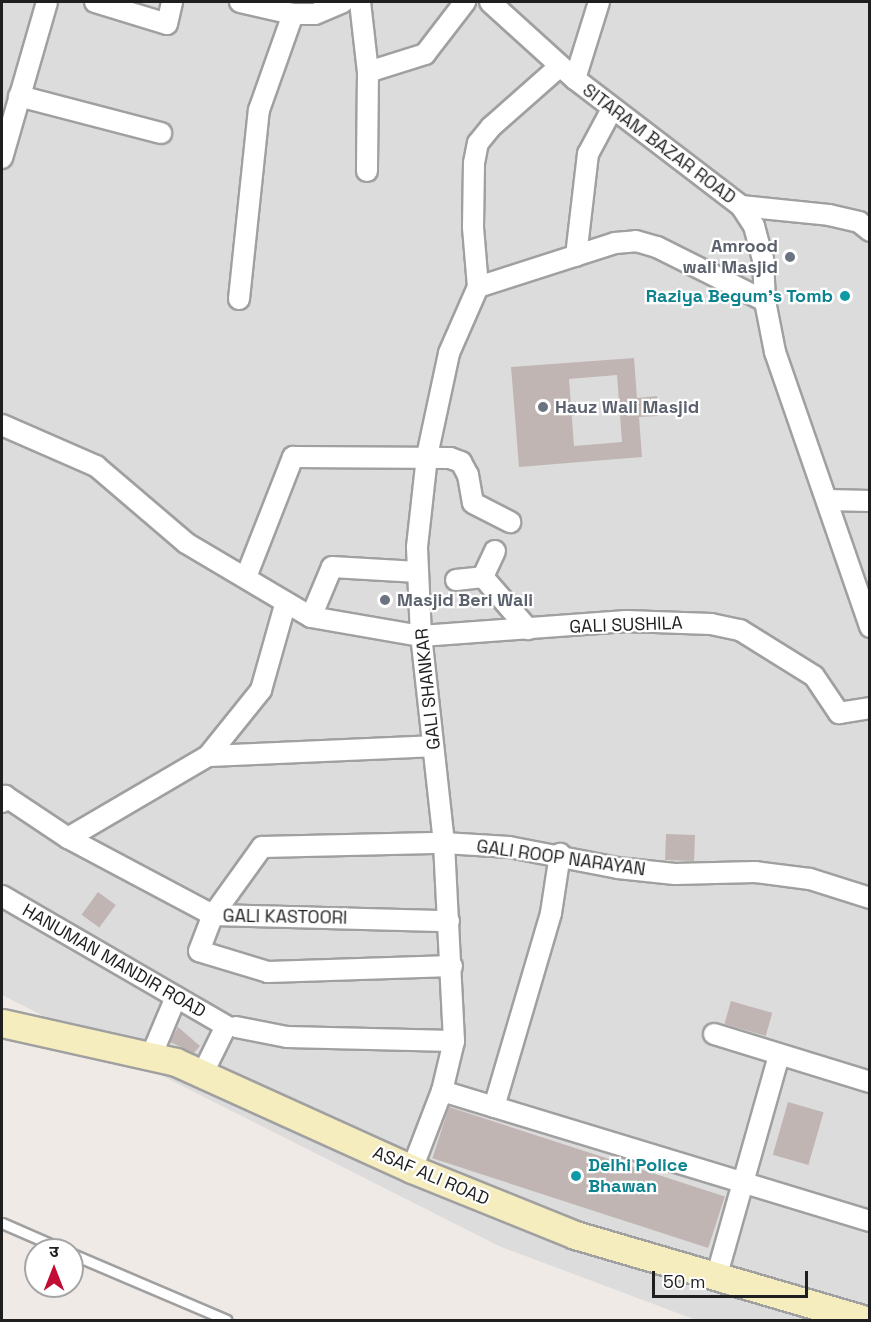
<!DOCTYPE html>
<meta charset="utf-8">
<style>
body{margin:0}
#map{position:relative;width:871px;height:1322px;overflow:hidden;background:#efeae6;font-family:"Space Grotesk","Noto Sans Devanagari",sans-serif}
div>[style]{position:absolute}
.residential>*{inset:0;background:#dddcdd}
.building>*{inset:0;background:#c0b5b3;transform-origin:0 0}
.roads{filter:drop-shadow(2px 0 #a0a0a0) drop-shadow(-2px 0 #a0a0a0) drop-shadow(0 2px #a0a0a0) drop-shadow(0 -2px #a0a0a0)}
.service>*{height:9px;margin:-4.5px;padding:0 4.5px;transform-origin:4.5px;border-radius:4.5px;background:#fff}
.minor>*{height:20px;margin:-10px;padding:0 10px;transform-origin:10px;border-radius:10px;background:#fff}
.secondary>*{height:27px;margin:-13.5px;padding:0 13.5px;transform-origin:13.5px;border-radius:13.5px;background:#f6edbe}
.dots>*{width:16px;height:16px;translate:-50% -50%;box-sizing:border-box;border:3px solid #fff;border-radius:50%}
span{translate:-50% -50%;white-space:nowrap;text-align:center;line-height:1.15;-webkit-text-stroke:4.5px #fff;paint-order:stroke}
.street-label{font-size:18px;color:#1f1f1f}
.worship-label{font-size:18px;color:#5b616d;font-weight:700}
.right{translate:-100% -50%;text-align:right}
.left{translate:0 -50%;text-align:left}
.culture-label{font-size:18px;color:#0d838f;font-weight:700}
.frame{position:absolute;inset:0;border:3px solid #1f1f1f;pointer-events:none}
.north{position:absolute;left:24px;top:1238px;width:60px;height:60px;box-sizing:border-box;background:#fff;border:2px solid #a5a5a5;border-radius:50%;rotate:0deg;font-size:16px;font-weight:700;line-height:24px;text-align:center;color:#1f1f1f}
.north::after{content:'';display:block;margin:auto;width:21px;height:27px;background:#c30c34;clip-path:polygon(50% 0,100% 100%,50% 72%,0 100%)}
.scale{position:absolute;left:652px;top:1271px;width:156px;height:27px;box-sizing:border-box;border:3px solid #1f1f1f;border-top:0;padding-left:8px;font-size:18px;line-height:21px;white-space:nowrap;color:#1f1f1f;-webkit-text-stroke:4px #fff;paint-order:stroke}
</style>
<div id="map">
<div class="residential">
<i style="clip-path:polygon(2px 2px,869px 2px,869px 1320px,696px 1320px,499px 1246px,2px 995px)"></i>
</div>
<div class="building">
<i style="clip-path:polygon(evenodd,634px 358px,637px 398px,657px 396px,658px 416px,639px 417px,642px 457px,519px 467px,511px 367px,634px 358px,617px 375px,622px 442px,574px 446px,569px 379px,617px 375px)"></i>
<i style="left:666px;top:834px;width:29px;height:26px;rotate:2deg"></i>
<i style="left:98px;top:892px;width:22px;height:28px;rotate:36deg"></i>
<i style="left:731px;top:1001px;width:43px;height:24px;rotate:16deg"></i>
<i style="clip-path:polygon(178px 1027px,200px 1046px,194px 1053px,170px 1042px)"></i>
<i style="left:788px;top:1102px;width:37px;height:55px;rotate:16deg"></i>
<i style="left:449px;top:1107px;width:290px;height:54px;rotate:18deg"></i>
</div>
<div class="roads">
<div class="service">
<i style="left:2px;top:1223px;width:68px;rotate:23.5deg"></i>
<i style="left:72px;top:1254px;width:168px;rotate:23.1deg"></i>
</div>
<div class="minor">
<i style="left:95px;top:2px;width:75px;rotate:17deg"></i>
<i style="left:167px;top:24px;width:23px;rotate:-77deg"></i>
<i style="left:240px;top:2px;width:54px;rotate:12.8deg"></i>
<i style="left:293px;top:14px;width:22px"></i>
<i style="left:315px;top:14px;width:30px;rotate:-23deg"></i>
<i style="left:360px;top:2px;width:70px;rotate:83.5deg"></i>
<i style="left:368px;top:72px;width:99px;rotate:90.6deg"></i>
<i style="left:490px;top:2px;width:115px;rotate:42.2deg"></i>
<i style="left:575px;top:79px;width:209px;rotate:37.4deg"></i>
<i style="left:741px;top:206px;width:24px;rotate:57deg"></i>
<i style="left:754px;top:226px;width:34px;rotate:75deg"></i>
<i style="left:763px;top:259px;width:42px;rotate:87.3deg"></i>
<i style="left:765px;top:301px;width:52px;rotate:78.9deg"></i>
<i style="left:775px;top:352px;width:291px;rotate:70.9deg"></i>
<i style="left:368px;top:72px;width:60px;rotate:-17.5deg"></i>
<i style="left:425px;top:54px;width:66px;rotate:-52.4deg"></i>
<i style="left:575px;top:79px;width:81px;rotate:-72.7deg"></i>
<i style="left:19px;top:96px;width:147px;rotate:14.6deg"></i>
<i style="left:2px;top:158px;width:162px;rotate:-73.9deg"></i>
<i style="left:741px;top:206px;width:88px;rotate:5.8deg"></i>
<i style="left:829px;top:215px;width:31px;rotate:13deg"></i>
<i style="left:859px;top:222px;width:14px;rotate:39deg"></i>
<i style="left:576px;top:256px;width:103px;rotate:-83.3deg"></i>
<i style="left:588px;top:154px;width:51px;rotate:-61.9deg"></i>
<i style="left:478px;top:287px;width:60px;rotate:-94.8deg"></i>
<i style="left:473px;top:227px;width:64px;rotate:-89.1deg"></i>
<i style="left:474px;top:163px;width:20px;rotate:-79deg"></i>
<i style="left:478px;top:143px;width:21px;rotate:-51deg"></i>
<i style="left:491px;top:127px;width:92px;rotate:-41.5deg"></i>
<i style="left:239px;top:299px;width:190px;rotate:-84deg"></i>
<i style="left:259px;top:110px;width:102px;rotate:-70.5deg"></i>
<i style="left:2px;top:425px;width:103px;rotate:23.6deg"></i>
<i style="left:96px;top:466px;width:118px;rotate:40.5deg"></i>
<i style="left:186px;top:543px;width:145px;rotate:30.6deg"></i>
<i style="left:311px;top:617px;width:112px;rotate:9.8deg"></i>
<i style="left:421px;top:636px;width:206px;rotate:-4.2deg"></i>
<i style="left:626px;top:621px;width:85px;rotate:2deg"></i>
<i style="left:711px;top:624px;width:30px;rotate:12deg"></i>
<i style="left:740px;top:630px;width:87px;rotate:31.9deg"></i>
<i style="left:814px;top:676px;width:45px;rotate:56deg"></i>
<i style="left:839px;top:713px;width:31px;rotate:-9deg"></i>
<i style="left:827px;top:500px;width:43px;rotate:1.3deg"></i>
<i style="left:495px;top:551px;width:29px;rotate:115deg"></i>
<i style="left:483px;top:577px;width:69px;rotate:49.1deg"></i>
<i style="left:246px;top:577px;width:129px;rotate:-68.6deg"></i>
<i style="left:293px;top:457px;width:157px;rotate:0.4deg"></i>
<i style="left:450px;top:458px;width:12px;rotate:20deg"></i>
<i style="left:461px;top:462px;width:15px;rotate:62deg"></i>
<i style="left:468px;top:475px;width:28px;rotate:80deg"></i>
<i style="left:473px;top:503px;width:42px;rotate:27.2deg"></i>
<i style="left:456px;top:580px;width:27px;rotate:-6deg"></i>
<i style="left:311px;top:617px;width:54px;rotate:-67.2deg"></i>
<i style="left:332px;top:567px;width:86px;rotate:3.3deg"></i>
<i style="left:208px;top:756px;width:225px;rotate:-2.5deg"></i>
<i style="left:2px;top:802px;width:7px;rotate:-63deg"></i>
<i style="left:5px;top:796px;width:76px;rotate:33.7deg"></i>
<i style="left:68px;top:838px;width:162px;rotate:-30.4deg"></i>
<i style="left:208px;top:756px;width:85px;rotate:-51.2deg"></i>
<i style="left:261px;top:690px;width:88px;rotate:-74.2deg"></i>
<i style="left:68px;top:838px;width:164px;rotate:28deg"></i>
<i style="left:213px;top:915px;width:236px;rotate:1.5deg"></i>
<i style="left:2px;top:896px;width:259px;rotate:30.1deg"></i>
<i style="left:226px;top:1026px;width:55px;rotate:116.1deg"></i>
<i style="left:452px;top:966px;width:184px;rotate:178.1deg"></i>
<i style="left:268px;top:972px;width:72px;rotate:-163.1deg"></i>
<i style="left:199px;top:951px;width:39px;rotate:-69deg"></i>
<i style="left:213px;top:915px;width:84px;rotate:-54.2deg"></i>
<i style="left:262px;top:847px;width:182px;rotate:-1.3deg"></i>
<i style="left:444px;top:843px;width:65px;rotate:3.5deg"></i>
<i style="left:509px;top:847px;width:111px;rotate:10.9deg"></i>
<i style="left:618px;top:868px;width:57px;rotate:6deg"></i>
<i style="left:675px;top:874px;width:80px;rotate:-1.4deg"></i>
<i style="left:755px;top:872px;width:55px;rotate:7.3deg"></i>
<i style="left:810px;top:879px;width:63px;rotate:17.6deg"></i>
<i style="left:236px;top:1027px;width:52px;rotate:11.1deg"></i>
<i style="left:287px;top:1037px;width:167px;rotate:1.4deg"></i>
<i style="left:714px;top:1034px;width:163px;rotate:17.1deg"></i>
<i style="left:152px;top:1054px;width:62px;rotate:-67.2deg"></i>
<i style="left:442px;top:1091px;width:447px;rotate:16.9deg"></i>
<i style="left:494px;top:1107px;width:202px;rotate:-73.6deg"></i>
<i style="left:551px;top:913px;width:60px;rotate:-81.3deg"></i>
<i style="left:412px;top:1169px;width:84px;rotate:-69deg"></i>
<i style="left:442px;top:1091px;width:51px;rotate:-76.5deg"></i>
<i style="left:454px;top:1041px;width:198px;rotate:-92.9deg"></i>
<i style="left:444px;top:843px;width:208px;rotate:-96.3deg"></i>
<i style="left:421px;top:636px;width:89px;rotate:-92.6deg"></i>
<i style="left:417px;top:547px;width:92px;rotate:-83.7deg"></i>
<i style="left:427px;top:456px;width:105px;rotate:-77.9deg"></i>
<i style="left:449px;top:353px;width:72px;rotate:-66.3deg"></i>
<i style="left:478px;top:287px;width:144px;rotate:-17.8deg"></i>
<i style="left:615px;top:243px;width:21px;rotate:-5deg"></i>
<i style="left:636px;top:241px;width:22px;rotate:16deg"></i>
<i style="left:657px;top:247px;width:121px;rotate:26.6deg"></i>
<i style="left:716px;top:1278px;width:231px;rotate:-74.2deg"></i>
</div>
<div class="secondary">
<i style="left:2px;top:1023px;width:178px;rotate:12.6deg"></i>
<i style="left:176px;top:1062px;width:259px;rotate:24.4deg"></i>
<i style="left:412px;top:1169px;width:176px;rotate:22deg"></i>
<i style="left:575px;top:1235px;width:302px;rotate:16.3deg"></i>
</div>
</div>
<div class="dots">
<i style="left:790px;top:257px;background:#6b7280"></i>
<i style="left:845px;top:296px;background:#0f9aa8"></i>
<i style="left:543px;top:407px;background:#6b7280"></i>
<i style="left:385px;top:600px;background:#6b7280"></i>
<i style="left:576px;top:1176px;background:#0f9aa8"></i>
</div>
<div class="street-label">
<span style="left:659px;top:144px;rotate:37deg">SITARAM BAZAR ROAD</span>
<span style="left:626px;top:625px;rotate:-2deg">GALI SUSHILA</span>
<span style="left:428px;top:689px;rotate:-96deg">GALI SHANKAR</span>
<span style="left:561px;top:858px;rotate:8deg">GALI ROOP NARAYAN</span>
<span style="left:285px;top:917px;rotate:1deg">GALI KASTOORI</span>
<span style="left:114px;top:961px;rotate:30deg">HANUMAN MANDIR ROAD</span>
<span style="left:431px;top:1176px;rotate:23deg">ASAF ALI ROAD</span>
</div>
<div class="worship-label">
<span class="right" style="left:778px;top:257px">Amrood<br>wali Masjid</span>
<span class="left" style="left:555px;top:407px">Hauz Wali Masjid</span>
<span class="left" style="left:397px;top:600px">Masjid Beri Wali</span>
</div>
<div class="culture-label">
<span class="right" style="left:833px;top:296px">Raziya Begum's Tomb</span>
<span class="left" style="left:588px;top:1176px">Delhi Police<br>Bhawan</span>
</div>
<div class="frame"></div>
<div class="north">उ</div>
<div class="scale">50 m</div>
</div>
